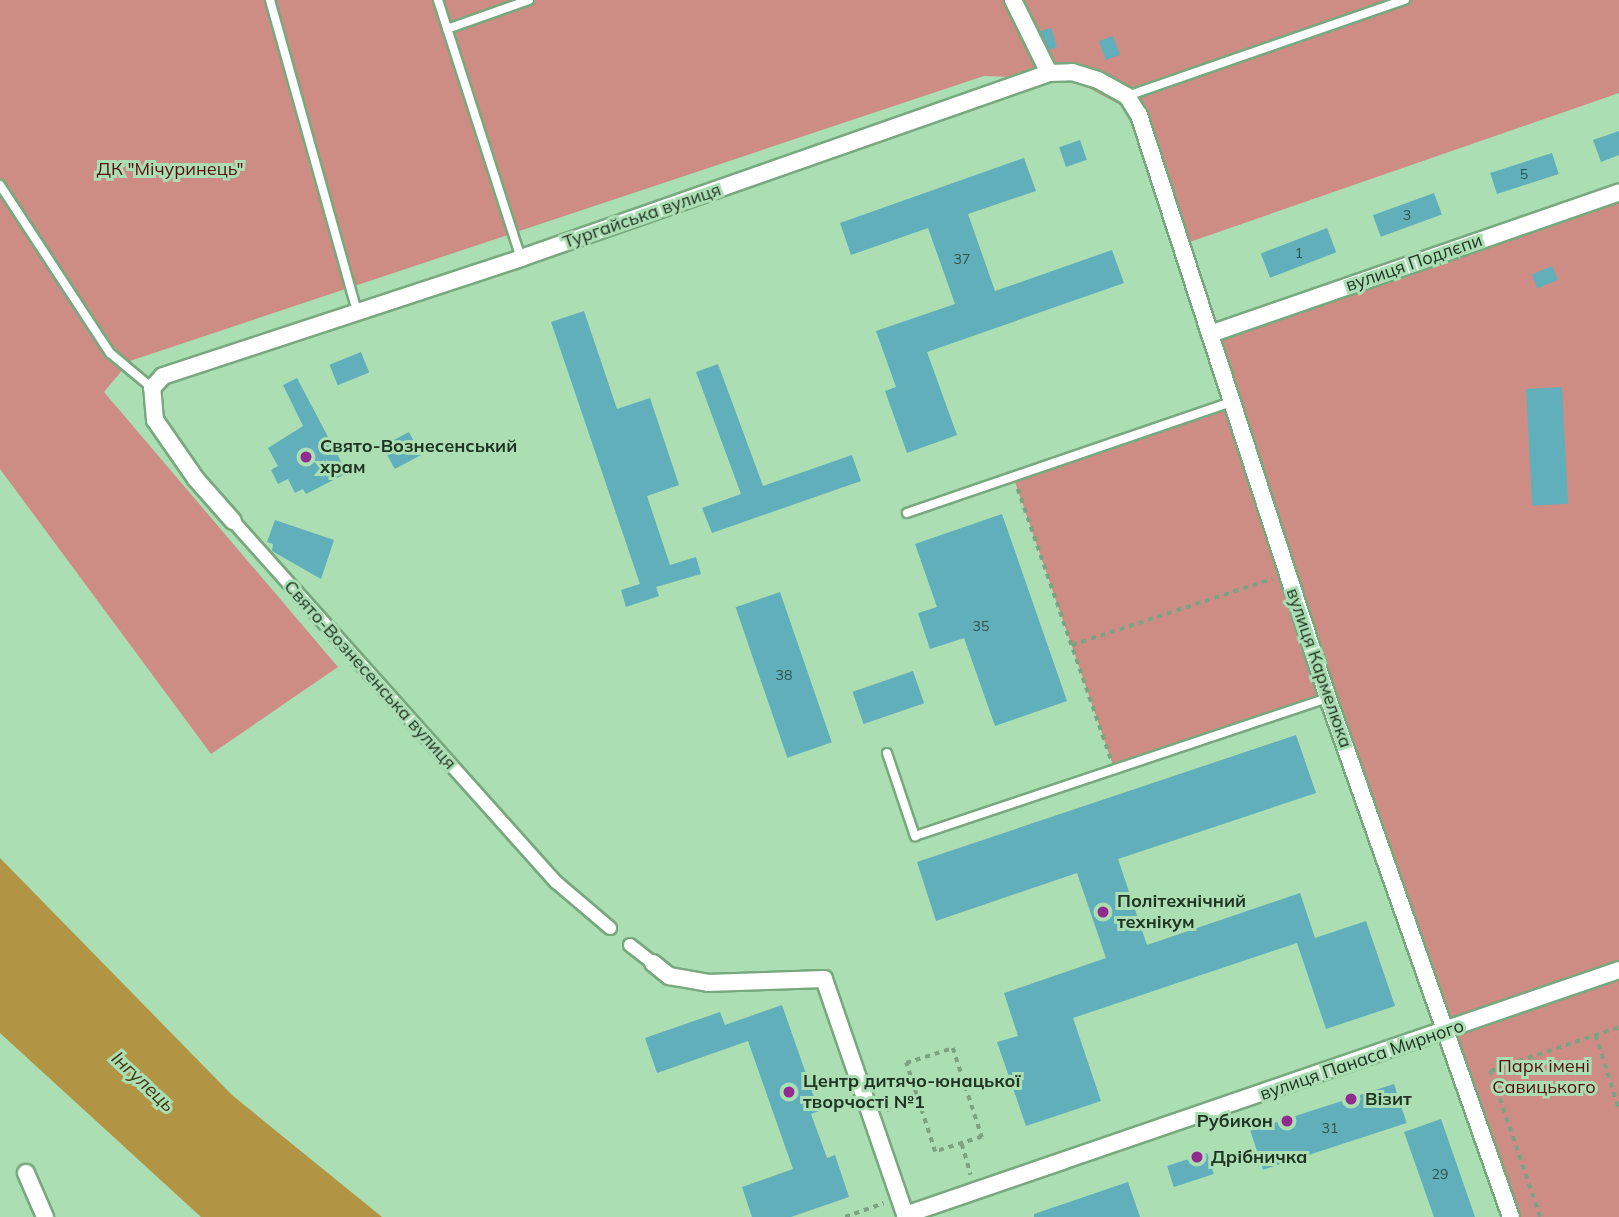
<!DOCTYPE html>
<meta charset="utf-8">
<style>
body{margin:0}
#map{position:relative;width:1619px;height:1217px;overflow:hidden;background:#acdeb3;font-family:Mulish,sans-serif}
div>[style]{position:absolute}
.green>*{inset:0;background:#ce8d84}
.water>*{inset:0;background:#b29445}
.building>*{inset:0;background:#60afbb;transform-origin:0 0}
.path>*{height:3.5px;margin-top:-1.75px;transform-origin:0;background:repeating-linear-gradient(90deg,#7ca381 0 5px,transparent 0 10px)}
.roads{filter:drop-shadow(2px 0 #78a87e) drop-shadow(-2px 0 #78a87e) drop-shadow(0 2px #78a87e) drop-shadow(0 -2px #78a87e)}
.service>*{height:8px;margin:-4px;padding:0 4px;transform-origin:4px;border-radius:4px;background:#fff}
.pedestrian>*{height:12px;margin:-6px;padding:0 6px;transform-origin:6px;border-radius:6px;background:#fff}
.minor>*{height:16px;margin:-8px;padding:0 8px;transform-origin:8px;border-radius:8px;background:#fff}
.dots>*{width:19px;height:19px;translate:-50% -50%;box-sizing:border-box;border:4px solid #acdeb3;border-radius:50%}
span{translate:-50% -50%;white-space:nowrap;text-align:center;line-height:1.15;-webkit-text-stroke:6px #acdeb3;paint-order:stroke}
.number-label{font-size:14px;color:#305349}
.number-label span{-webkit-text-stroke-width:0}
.park-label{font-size:18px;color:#590f0b}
.street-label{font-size:18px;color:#203423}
.poi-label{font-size:18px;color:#203423;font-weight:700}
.left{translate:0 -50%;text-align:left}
.right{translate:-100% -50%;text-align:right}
.water-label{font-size:19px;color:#443614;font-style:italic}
</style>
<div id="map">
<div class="green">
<i style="clip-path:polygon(0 0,1619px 0,1619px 93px,1181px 245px,1139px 115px,1072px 79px,984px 76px,130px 361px,104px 392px,338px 667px,211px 754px,0 469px)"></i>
<i style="clip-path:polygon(1619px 192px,1619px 1217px,1511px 1217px,1328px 699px,1114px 768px,1013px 476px,1231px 402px,1210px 334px)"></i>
</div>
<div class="water">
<i style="clip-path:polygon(0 858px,232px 1095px,382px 1217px,201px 1217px,0 1033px)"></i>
</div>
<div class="building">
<i style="clip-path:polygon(1051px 28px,1057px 47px,1049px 50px,1040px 31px)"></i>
<i style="left:1113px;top:36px;width:20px;height:15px;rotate:70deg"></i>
<i style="clip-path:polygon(1619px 131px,1619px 155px,1601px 162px,1593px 140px)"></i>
<i style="left:1080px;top:140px;width:21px;height:22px;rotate:71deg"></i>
<i style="left:1552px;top:153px;width:22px;height:65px;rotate:72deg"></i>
<i style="clip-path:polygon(1024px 158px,1036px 191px,968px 214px,995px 291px,1112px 250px,1124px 283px,927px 352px,957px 435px,907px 453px,885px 391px,896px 387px,876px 331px,955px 304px,928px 228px,851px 255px,840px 223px)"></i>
<i style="left:1434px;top:193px;width:23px;height:65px;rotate:70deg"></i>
<i style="left:1327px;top:228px;width:26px;height:71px;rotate:69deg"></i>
<i style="left:1552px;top:266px;width:15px;height:22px;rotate:67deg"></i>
<i style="clip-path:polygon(584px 311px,617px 409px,650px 398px,679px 485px,647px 496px,670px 565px,696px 557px,701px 574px,656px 587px,659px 596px,626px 607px,621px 590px,640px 584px,551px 322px)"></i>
<i style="left:361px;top:352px;width:22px;height:34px;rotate:68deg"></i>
<i style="clip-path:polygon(718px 364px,763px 486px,852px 455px,861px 481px,712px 533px,702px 508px,741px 494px,696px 372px)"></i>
<i style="clip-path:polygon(297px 378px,347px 473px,306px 494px,303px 489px,295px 493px,288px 479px,278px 484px,271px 470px,278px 466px,268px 448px,303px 426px,283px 385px)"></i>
<i style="left:1562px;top:387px;width:117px;height:36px;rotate:87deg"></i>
<i style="left:409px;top:432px;width:26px;height:30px;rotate:62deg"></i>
<i style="clip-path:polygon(1002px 514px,1067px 701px,995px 726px,964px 638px,930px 649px,918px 613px,937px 607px,915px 544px)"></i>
<i style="clip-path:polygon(275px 520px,334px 540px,321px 579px,272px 551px,273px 544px,267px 542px)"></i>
<i style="left:780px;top:592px;width:159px;height:47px;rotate:71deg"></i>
<i style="left:913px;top:671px;width:34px;height:64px;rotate:71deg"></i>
<i style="clip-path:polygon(1296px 735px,1316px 793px,1118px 859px,1147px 945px,1300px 893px,1315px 938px,1366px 921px,1395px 1006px,1326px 1029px,1297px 943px,1073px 1018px,1101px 1101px,1026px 1126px,997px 1042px,1018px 1036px,1004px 993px,1106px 958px,1077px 873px,936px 921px,917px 862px)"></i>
<i style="clip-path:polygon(782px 1005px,819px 1111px,811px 1114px,827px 1158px,835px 1155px,849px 1197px,791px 1217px,752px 1217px,742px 1187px,793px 1169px,748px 1041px,657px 1073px,645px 1038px,720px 1012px,725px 1025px)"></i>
<i style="left:1394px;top:1084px;width:41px;height:151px;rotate:72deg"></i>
<i style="clip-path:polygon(1441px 1119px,1475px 1217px,1434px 1217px,1404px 1132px)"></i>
<i style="left:1207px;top:1153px;width:22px;height:42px;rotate:72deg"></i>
<i style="clip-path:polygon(1128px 1182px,1140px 1217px,1034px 1217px,1034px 1214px)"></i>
</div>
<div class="path">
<i style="left:1018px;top:489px;width:286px;rotate:71deg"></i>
<i style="left:1072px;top:645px;width:211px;rotate:-18.3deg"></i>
<i style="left:1596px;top:1035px;width:77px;rotate:72.7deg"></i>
<i style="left:953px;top:1048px;width:94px;rotate:72deg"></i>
<i style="left:982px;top:1137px;width:49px;rotate:162.3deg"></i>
<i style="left:935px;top:1152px;width:94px;rotate:-108deg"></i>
<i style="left:906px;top:1063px;width:49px;rotate:-17.7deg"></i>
<i style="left:886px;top:1110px;width:34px;rotate:-17deg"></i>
<i style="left:962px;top:1144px;width:32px;rotate:74deg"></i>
<i style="left:845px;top:1217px;width:41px;rotate:-19.7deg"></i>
<i style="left:1540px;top:1217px;width:154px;rotate:-108.9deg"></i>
<i style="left:1490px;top:1071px;width:136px;rotate:-18.8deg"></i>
</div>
<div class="roads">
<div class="service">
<i style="left:270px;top:0;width:321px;rotate:74.4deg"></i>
<i style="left:438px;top:0;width:271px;rotate:72.2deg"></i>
<i style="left:447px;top:29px;width:87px;rotate:-19.5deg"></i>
<i style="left:1127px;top:96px;width:294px;rotate:-19.1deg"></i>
<i style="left:0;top:185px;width:201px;rotate:56.8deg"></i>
<i style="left:110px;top:353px;width:55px;rotate:39.8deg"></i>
<i style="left:907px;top:513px;width:343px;rotate:-18.9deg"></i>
<i style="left:887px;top:753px;width:88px;rotate:71.4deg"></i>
<i style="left:915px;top:836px;width:435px;rotate:-18.5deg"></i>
</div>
<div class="pedestrian">
<i style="left:233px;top:521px;width:484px;rotate:48.2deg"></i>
<i style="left:556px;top:882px;width:71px;rotate:40.4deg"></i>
<i style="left:630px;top:945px;width:29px;rotate:38deg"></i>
</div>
<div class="minor">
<i style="left:1013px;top:0;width:81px;rotate:63.7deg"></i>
<i style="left:1210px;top:334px;width:433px;rotate:-19.1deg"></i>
<i style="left:233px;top:521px;width:56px;rotate:-131.4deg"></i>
<i style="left:196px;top:479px;width:72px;rotate:-124.8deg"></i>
<i style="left:155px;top:420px;width:32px;rotate:-95deg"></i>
<i style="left:152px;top:388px;width:16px;rotate:-47deg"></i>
<i style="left:163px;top:376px;width:377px;rotate:-18.2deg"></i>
<i style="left:521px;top:258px;width:559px;rotate:-19.31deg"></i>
<i style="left:1049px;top:73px;width:23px;rotate:-2deg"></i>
<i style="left:1072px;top:72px;width:27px;rotate:17deg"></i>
<i style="left:1098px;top:80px;width:33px;rotate:29deg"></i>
<i style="left:1127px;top:96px;width:22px;rotate:58deg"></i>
<i style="left:1139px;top:115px;width:613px;rotate:72.04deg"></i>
<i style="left:1328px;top:698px;width:550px;rotate:70.58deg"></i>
<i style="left:653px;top:963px;width:21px;rotate:39deg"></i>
<i style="left:669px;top:976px;width:40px;rotate:10deg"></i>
<i style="left:708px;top:983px;width:116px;rotate:-2deg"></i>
<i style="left:824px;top:979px;width:252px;rotate:71deg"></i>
<i style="left:26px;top:1173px;width:48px;rotate:66.6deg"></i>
<i style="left:905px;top:1215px;width:755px;rotate:-18.94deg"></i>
</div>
</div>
<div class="dots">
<i style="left:306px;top:457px;background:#912b90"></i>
<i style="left:1103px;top:912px;background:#912b90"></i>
<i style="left:789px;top:1092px;background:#912b90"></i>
<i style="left:1351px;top:1099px;background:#912b90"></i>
<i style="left:1287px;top:1121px;background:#912b90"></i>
<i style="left:1197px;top:1157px;background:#912b90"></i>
</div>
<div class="number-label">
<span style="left:1524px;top:174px">5</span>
<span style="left:1407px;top:215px">3</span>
<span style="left:1299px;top:253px">1</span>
<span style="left:962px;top:259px">37</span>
<span style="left:981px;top:626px">35</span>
<span style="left:784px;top:675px">38</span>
<span style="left:1330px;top:1128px">31</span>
<span style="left:1440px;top:1174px">29</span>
</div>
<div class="park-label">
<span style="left:170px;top:169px">ДК "Мічуринець"</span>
<span style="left:1544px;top:1077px">Парк імені<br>Савицького</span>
</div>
<div class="street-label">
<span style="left:642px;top:216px;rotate:-19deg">Тургайська вулиця</span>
<span style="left:1414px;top:263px;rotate:-19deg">вулиця Подлєпи</span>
<span style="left:1319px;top:668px;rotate:71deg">вулиця Кармелюка</span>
<span style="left:370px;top:675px;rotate:48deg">Свято-Вознесенська вулиця</span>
<span style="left:1362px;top:1060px;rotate:-19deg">вулиця Панаса Мирного</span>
</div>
<div class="poi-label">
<span class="left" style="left:320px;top:457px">Свято-Вознесенський<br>храм</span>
<span class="left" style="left:1117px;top:912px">Політехнічний<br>технікум</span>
<span class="left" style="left:803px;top:1092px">Центр дитячо-юнацької<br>творчості №1</span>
<span class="left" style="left:1365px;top:1099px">Візит</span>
<span class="right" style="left:1273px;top:1121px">Рубикон</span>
<span class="left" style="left:1211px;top:1157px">Дрібничка</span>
</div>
<div class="water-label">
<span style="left:143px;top:1082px;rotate:43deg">Інгулець</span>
</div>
</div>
